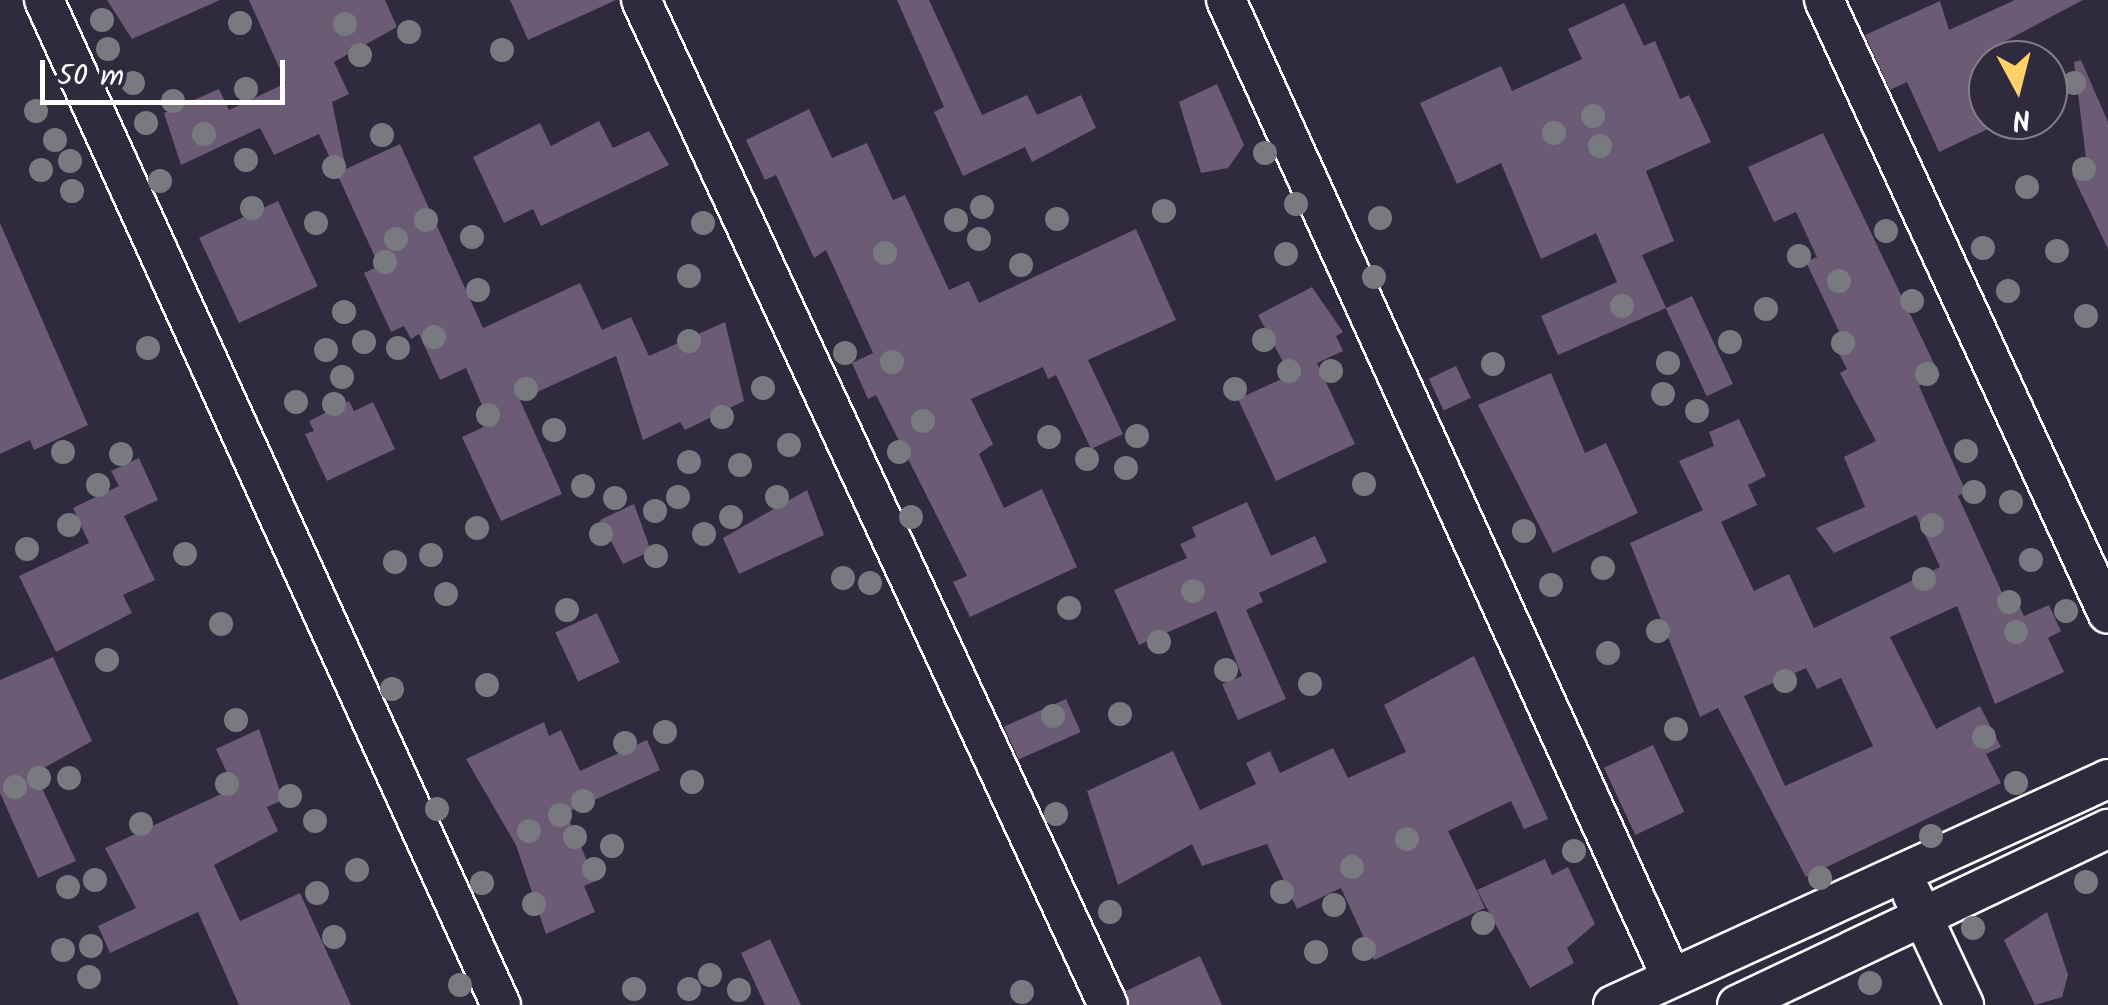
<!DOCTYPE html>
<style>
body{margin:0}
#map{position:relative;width:2108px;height:1005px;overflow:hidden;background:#2f2a3d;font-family:Kalam,sans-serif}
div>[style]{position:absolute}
.building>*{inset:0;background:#6c5b75;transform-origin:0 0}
.roads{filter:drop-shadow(2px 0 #fff) drop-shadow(-2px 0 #fff) drop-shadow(0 2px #fff) drop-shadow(0 -2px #fff)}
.minor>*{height:38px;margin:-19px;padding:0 19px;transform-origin:19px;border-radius:19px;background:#2f2a3d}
.trees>*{width:24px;height:24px;margin:-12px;border-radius:50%;background:#787a80}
span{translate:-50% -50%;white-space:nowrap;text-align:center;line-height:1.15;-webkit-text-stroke:8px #2f2a3d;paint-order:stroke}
.north{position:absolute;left:1968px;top:40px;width:100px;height:100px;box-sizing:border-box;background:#2f2a3d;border:2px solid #827f8b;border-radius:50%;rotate:173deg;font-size:28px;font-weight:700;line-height:40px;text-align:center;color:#fff}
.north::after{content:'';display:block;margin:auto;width:35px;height:45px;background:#ffd166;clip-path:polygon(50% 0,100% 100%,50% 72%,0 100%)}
.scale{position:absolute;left:40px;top:60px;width:245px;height:45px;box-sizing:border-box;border:5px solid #fff;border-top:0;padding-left:12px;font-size:30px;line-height:35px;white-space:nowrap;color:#fff;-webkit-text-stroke:8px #2f2a3d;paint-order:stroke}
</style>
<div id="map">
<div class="building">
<i style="clip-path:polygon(107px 0,220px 0,132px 39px)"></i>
<i style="clip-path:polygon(249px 0,385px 0,397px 27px,334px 62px,349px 94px,332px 102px,346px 169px,400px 144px,483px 328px,580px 283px,602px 330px,631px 317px,649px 356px,725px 322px,744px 401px,685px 430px,680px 422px,643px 440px,616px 356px,520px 400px,562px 494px,501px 521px,462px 437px,490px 424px,466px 368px,440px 380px,419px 334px,411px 339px,404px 326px,391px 332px,364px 273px,379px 266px,319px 134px,274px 155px,260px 128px,181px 165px,164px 113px,219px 89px,229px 110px,286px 83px)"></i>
<i style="clip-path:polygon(510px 0,616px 0,528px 40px)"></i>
<i style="clip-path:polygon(897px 0,929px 0,982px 115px,1027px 95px,1037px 115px,1081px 95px,1096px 128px,1032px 162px,1025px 147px,963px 176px,934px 112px,944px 107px)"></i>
<i style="clip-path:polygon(2015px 0,2083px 0,1998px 45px,2005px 60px,1988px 60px,1988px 129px,1939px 152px,1907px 82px,1890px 90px,1865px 35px,1940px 1px,1949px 30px)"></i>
<i style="clip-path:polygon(1624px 3px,1644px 46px,1655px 41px,1680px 99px,1689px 95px,1711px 142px,1646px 171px,1674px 241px,1642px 255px,1666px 308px,1558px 355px,1541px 316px,1617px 282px,1596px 233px,1541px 259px,1501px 163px,1457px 184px,1420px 103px,1501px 66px,1512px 91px,1582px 59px,1568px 29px)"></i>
<i style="clip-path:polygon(2081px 60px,2108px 122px,2108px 249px,2072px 174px,2087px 166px,2074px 62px)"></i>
<i style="clip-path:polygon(1217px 84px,1244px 145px,1228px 168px,1201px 173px,1179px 102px)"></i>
<i style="clip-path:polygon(809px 109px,832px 158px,867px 143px,893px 200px,905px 195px,949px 290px,969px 281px,979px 303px,1136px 229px,1176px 320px,1088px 360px,1123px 434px,1091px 449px,1056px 375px,1048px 379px,1043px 367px,971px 399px,993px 444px,979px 454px,1004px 508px,1042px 489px,1077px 567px,970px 617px,953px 582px,967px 576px,876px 395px,868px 399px,852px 363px,873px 353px,826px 250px,814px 258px,776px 175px,765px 180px,746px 140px)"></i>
<i style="clip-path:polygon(599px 121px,613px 148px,649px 131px,669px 165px,541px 226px,533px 209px,504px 223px,473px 157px,540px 123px,551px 146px)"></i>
<i style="clip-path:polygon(evenodd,1823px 133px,1940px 376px,1919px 386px,1966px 492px,1958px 496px,2005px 599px,2014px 595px,2024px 616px,2049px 605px,2061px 631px,2048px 638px,2064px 672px,1995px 704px,1957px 606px,1890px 637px,1936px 729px,1980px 706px,2001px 747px,1986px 754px,2001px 783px,1806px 877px,1718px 708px,1700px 717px,1630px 543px,1703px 510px,1679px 461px,1714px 446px,1709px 432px,1739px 419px,1766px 476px,1748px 485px,1757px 505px,1721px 522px,1754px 591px,1789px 574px,1814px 628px,1940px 567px,1916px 515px,1834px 553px,1816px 528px,1865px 507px,1844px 457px,1876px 441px,1840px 373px,1847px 369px,1836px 348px,1845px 344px,1806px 262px,1817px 257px,1796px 212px,1774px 222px,1748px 167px,1823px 133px,1806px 668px,1817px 689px,1841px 678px,1873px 746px,1785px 786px,1744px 696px,1806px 668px)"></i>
<i style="left:278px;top:201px;width:94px;height:87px;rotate:65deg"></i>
<i style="clip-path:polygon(0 223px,88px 425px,34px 450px,30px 440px,0 454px)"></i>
<i style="clip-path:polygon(1312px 287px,1343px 332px,1336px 336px,1343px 351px,1317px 363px,1355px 444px,1276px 481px,1238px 399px,1290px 375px,1258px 315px)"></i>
<i style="left:1692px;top:296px;width:97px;height:29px;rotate:65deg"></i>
<i style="left:1456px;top:366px;width:35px;height:30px;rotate:65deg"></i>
<i style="clip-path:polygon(1551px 373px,1585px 453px,1606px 443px,1638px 513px,1553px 553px,1478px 405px)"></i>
<i style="clip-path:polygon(349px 401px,354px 411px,373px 402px,395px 449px,327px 481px,305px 434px,314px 431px,309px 421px)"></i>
<i style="clip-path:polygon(139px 458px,158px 500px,124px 516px,155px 580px,123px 595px,132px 613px,56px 652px,19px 576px,89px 543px,73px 508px,119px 486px,111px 471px)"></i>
<i style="clip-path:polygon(807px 490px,824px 535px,739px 574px,723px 538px)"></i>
<i style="clip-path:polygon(1247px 502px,1271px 556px,1315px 536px,1327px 562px,1259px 593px,1263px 602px,1246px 610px,1286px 699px,1238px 720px,1222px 684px,1242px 676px,1216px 611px,1139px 645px,1114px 590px,1187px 558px,1180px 544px,1196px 537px,1192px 527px)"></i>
<i style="clip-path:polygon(634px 504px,651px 551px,623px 564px,600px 520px)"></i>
<i style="left:597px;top:613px;width:54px;height:46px;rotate:65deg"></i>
<i style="clip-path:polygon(1474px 656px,1548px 819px,1524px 829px,1511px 801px,1448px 831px,1485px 908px,1374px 960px,1341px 888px,1297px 909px,1267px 844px,1202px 866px,1192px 844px,1118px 885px,1087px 791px,1173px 751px,1200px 810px,1256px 784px,1246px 763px,1270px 751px,1280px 773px,1333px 748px,1348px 778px,1406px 752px,1384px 705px)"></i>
<i style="clip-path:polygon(53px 657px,92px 741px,35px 773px,76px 861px,38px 878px,0 793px,0 680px)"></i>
<i style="left:1066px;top:699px;width:36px;height:68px;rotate:66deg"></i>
<i style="clip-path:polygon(544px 722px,549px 736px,561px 730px,580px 771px,647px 740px,660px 770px,566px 813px,596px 881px,584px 886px,595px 912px,546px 934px,516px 845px,466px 759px)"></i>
<i style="clip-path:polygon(259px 729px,283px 800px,267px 807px,278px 831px,214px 865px,240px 921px,300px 893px,351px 1005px,239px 1005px,198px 912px,110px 953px,98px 926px,136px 908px,105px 848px,234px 788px,216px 749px)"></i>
<i style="left:1653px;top:745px;width:74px;height:54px;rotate:65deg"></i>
<i style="clip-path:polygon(1545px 859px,1552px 875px,1568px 867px,1595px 924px,1567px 948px,1574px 963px,1530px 988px,1477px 890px)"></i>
<i style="clip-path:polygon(2047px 912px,2068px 975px,2062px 997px,2035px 1005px,2004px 940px)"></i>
<i style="clip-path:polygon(770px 939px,791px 984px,801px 1005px,765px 1005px,741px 953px)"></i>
<i style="clip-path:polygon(1200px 956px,1222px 1005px,1130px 1005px,1126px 991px)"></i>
</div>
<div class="roads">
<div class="minor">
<i style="left:44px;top:0;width:1104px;rotate:65.55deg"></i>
<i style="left:641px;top:0;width:1108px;rotate:65.08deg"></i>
<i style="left:1226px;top:0;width:1074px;rotate:65.51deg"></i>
<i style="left:1824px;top:0;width:676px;rotate:65.18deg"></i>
<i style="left:1912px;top:894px;width:123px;rotate:64.9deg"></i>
<i style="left:1613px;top:1005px;width:544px;rotate:-24.54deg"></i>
<i style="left:1737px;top:1005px;width:411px;rotate:-25.4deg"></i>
</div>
</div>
<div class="trees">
<i style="left:102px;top:20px"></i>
<i style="left:240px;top:23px"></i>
<i style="left:345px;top:24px"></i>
<i style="left:409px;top:32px"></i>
<i style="left:108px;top:49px"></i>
<i style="left:502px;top:50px"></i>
<i style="left:360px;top:55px"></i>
<i style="left:133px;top:83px"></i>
<i style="left:2074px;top:83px"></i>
<i style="left:246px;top:89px"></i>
<i style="left:173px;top:101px"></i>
<i style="left:36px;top:111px"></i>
<i style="left:1593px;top:116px"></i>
<i style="left:146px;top:123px"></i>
<i style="left:1554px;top:133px"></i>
<i style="left:204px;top:134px"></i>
<i style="left:382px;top:135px"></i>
<i style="left:55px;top:140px"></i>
<i style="left:1600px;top:146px"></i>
<i style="left:1265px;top:153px"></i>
<i style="left:246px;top:160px"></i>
<i style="left:70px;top:161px"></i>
<i style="left:334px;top:167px"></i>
<i style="left:2084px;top:169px"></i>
<i style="left:41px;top:170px"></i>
<i style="left:160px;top:181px"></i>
<i style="left:2027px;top:187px"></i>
<i style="left:72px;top:191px"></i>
<i style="left:1296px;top:204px"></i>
<i style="left:982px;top:207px"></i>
<i style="left:252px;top:208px"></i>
<i style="left:1164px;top:211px"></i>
<i style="left:1380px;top:218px"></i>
<i style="left:1057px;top:219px"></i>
<i style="left:426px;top:220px"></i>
<i style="left:956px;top:220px"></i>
<i style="left:316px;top:223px"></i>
<i style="left:703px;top:223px"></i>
<i style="left:1886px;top:231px"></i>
<i style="left:472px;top:237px"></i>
<i style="left:396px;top:239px"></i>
<i style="left:979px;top:239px"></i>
<i style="left:1983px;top:248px"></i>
<i style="left:2057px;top:251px"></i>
<i style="left:885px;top:253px"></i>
<i style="left:1286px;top:254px"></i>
<i style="left:1799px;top:256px"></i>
<i style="left:385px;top:262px"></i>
<i style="left:1021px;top:265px"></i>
<i style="left:689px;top:276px"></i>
<i style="left:1374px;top:277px"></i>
<i style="left:1839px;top:281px"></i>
<i style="left:478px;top:290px"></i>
<i style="left:2008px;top:291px"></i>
<i style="left:1912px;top:301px"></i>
<i style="left:1622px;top:306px"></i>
<i style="left:1766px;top:309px"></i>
<i style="left:344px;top:312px"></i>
<i style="left:2086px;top:316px"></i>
<i style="left:434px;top:337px"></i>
<i style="left:1264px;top:340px"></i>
<i style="left:689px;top:341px"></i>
<i style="left:364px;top:342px"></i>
<i style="left:1730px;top:342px"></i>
<i style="left:1843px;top:343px"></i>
<i style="left:148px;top:348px"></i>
<i style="left:398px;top:348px"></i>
<i style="left:326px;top:350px"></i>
<i style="left:845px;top:353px"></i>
<i style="left:892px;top:362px"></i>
<i style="left:1668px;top:363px"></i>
<i style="left:1493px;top:364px"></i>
<i style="left:1289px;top:371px"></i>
<i style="left:1331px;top:371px"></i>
<i style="left:1927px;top:374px"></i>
<i style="left:342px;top:377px"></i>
<i style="left:763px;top:388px"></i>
<i style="left:526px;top:389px"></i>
<i style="left:1235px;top:389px"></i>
<i style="left:1663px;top:394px"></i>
<i style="left:296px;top:402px"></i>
<i style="left:334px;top:404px"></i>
<i style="left:1697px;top:411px"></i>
<i style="left:488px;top:415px"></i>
<i style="left:722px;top:417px"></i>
<i style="left:923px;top:421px"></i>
<i style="left:554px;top:430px"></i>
<i style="left:1137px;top:436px"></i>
<i style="left:1049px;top:437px"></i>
<i style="left:789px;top:445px"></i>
<i style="left:1966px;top:451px"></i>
<i style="left:63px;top:452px"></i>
<i style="left:899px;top:452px"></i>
<i style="left:121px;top:454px"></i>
<i style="left:1087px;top:459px"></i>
<i style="left:689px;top:462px"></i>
<i style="left:740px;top:465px"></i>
<i style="left:1126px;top:468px"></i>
<i style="left:1364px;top:484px"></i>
<i style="left:98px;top:485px"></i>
<i style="left:583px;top:486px"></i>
<i style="left:1974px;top:492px"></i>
<i style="left:678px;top:497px"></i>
<i style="left:777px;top:497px"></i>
<i style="left:615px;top:498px"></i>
<i style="left:2011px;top:502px"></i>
<i style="left:655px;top:511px"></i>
<i style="left:731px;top:517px"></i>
<i style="left:911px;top:517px"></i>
<i style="left:69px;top:525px"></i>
<i style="left:1932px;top:525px"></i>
<i style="left:477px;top:528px"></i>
<i style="left:1524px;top:531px"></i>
<i style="left:601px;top:534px"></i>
<i style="left:704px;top:534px"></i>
<i style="left:27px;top:549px"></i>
<i style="left:185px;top:554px"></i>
<i style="left:431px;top:555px"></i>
<i style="left:656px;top:556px"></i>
<i style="left:2031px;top:560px"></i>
<i style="left:395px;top:562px"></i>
<i style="left:1603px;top:568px"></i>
<i style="left:843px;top:578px"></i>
<i style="left:1924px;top:579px"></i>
<i style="left:870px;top:583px"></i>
<i style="left:1551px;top:585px"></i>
<i style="left:1193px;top:591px"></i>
<i style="left:446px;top:594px"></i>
<i style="left:2009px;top:602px"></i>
<i style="left:1069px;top:608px"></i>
<i style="left:567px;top:610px"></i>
<i style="left:2066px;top:611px"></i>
<i style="left:221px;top:624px"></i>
<i style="left:1658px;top:631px"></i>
<i style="left:2016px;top:632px"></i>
<i style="left:1159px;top:642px"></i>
<i style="left:1608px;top:653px"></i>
<i style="left:107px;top:660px"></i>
<i style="left:1226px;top:670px"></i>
<i style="left:1785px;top:681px"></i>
<i style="left:1310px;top:684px"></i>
<i style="left:487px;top:685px"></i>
<i style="left:392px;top:689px"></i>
<i style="left:1120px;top:714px"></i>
<i style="left:1053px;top:716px"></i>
<i style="left:236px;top:720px"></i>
<i style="left:1676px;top:729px"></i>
<i style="left:665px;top:732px"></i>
<i style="left:1984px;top:737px"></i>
<i style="left:625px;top:743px"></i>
<i style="left:39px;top:778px"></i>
<i style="left:69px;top:778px"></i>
<i style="left:692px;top:782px"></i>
<i style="left:2016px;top:783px"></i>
<i style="left:227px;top:784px"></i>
<i style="left:15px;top:787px"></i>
<i style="left:290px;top:796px"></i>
<i style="left:583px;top:801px"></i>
<i style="left:437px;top:809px"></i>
<i style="left:1056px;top:814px"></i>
<i style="left:560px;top:815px"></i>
<i style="left:315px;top:821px"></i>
<i style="left:141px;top:824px"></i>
<i style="left:529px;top:831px"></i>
<i style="left:1931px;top:836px"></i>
<i style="left:575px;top:837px"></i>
<i style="left:1407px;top:839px"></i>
<i style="left:612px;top:846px"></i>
<i style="left:1574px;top:851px"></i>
<i style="left:1352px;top:867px"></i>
<i style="left:594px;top:869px"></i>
<i style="left:357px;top:870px"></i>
<i style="left:1820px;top:878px"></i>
<i style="left:95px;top:880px"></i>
<i style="left:2086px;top:882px"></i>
<i style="left:482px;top:883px"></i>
<i style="left:68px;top:887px"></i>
<i style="left:1282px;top:892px"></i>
<i style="left:317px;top:893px"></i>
<i style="left:534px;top:904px"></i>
<i style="left:1334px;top:905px"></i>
<i style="left:1110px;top:912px"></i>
<i style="left:1483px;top:923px"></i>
<i style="left:1973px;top:928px"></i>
<i style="left:334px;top:937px"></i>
<i style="left:91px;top:946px"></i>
<i style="left:1364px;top:949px"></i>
<i style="left:63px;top:950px"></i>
<i style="left:1316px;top:952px"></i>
<i style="left:710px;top:975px"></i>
<i style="left:89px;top:977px"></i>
<i style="left:1870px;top:983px"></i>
<i style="left:460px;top:985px"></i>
<i style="left:634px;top:989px"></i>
<i style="left:689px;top:989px"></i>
<i style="left:739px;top:990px"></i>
<i style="left:1022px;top:992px"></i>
</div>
<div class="north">N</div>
<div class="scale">50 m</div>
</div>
